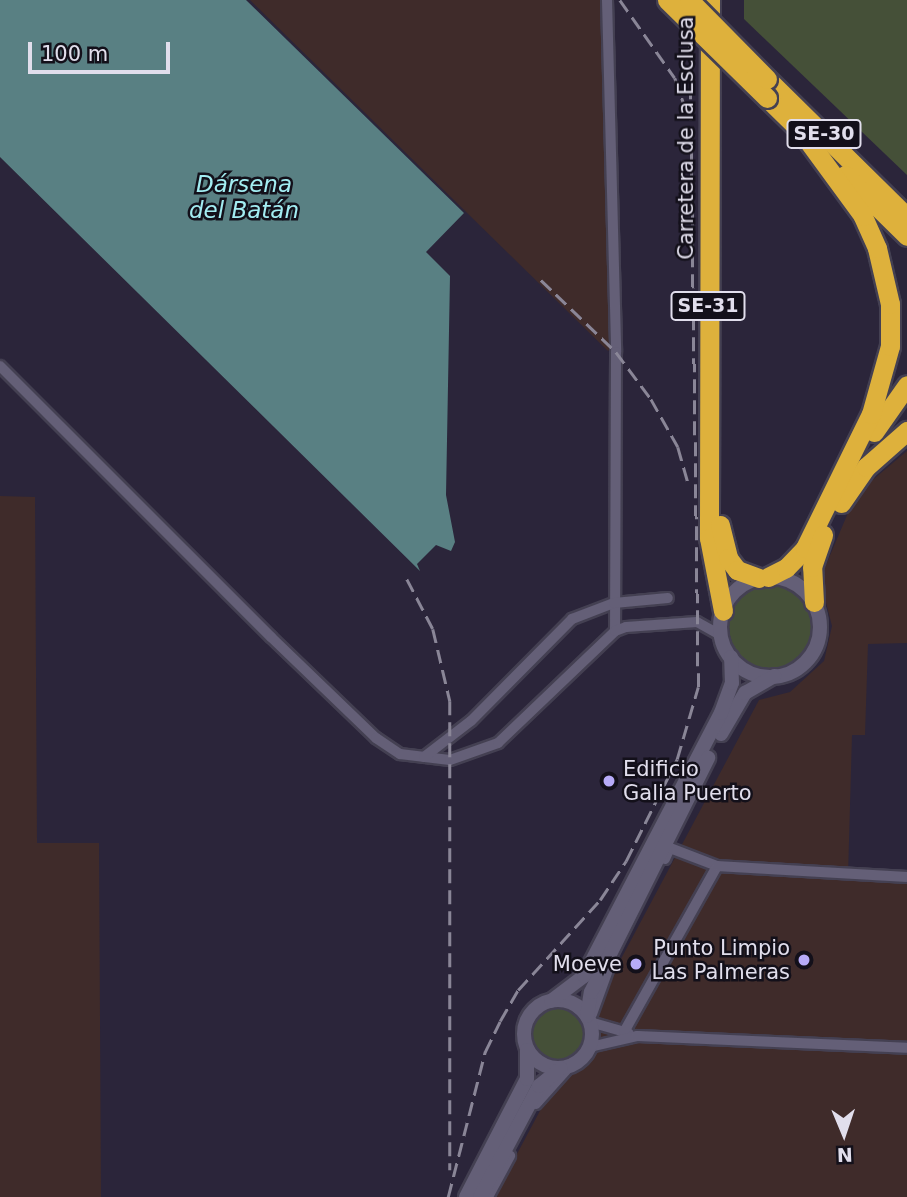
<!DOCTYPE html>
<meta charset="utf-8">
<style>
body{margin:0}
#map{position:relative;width:907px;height:1197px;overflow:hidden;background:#2b253a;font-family:"DejaVu Sans",sans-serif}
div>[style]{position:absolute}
.industrial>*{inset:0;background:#3f2b2a}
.green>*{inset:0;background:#455038}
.round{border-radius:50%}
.water>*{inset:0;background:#598083}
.roads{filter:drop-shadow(2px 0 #444052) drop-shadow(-2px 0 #444052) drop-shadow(0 2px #444052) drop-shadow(0 -2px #444052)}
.street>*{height:10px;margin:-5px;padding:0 5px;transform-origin:5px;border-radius:5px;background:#645f77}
.secondary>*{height:14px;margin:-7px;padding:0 7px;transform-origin:7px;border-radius:7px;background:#645f77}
.secondary>.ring{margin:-7px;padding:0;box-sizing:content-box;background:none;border:14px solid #645f77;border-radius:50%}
.highway>*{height:19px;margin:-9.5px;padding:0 9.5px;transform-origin:9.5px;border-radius:9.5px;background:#deb13c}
.rail>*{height:2.5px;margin-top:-1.25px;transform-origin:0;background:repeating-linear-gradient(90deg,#8a8697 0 14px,transparent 0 21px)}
.bridges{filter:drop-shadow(2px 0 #444052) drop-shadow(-2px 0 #444052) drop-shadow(0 2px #444052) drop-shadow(0 -2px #444052)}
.highway-bridge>*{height:19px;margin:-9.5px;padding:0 9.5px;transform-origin:9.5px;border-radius:9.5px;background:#deb13c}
.dots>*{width:19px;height:19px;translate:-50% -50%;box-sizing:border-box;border:4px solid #13101a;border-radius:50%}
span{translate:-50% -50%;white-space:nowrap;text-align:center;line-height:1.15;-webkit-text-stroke:5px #13101a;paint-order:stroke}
.shield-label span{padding:2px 5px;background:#13101a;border:2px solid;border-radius:5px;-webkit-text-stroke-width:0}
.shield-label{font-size:19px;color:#e1deec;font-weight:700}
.street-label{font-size:21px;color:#e1deec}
.poi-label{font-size:21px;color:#e1deec}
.left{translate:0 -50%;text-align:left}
.right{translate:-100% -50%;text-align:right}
.water-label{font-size:23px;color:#a3edf2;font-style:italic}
.north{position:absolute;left:809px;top:1099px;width:70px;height:70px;-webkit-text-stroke:5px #13101a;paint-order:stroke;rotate:178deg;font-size:19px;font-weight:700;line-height:28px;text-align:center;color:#e1deec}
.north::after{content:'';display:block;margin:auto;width:24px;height:32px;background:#e1deec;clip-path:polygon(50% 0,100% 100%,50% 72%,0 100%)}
.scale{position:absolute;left:28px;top:42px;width:142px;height:32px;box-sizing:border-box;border:4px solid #e1deec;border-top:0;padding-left:9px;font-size:21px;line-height:24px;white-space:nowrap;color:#e1deec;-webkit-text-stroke:5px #13101a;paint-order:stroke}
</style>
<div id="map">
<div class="industrial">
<i style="clip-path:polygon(250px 0,602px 0,613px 346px,608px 351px)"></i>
<i style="clip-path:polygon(907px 451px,907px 643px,868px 644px,865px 735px,852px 735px,848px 877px,907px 880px,907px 1197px,494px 1197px,759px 700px,790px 692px,824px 661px,832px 626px,820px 579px,856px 494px)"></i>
<i style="clip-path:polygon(0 496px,35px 497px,37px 843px,99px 843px,101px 1197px,0 1197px)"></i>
</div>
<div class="green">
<i style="clip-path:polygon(744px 0,907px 0,907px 175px,744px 19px)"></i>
<i class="round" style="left:729px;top:584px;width:86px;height:86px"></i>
<i class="round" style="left:531px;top:1007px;width:54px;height:54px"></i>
</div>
<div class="water">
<i style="clip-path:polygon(0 0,246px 0,464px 213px,426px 252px,450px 276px,446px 495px,455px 542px,451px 551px,436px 545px,417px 564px,420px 571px,0 157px)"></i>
</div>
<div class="roads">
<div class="street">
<i style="left:607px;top:0;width:352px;rotate:88.5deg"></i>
<i style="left:616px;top:352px;width:279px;rotate:90.2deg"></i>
<i style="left:0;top:366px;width:383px;rotate:45deg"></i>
<i style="left:271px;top:637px;width:146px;rotate:43.9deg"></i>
<i style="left:376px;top:738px;width:29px;rotate:34deg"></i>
<i style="left:400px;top:754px;width:50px;rotate:6.8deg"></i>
<i style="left:450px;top:760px;width:51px;rotate:-19.5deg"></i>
<i style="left:498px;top:743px;width:162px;rotate:-43.7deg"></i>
<i style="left:615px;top:631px;width:12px;rotate:-20deg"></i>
<i style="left:626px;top:627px;width:71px;rotate:-4deg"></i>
<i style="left:697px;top:622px;width:29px;rotate:29deg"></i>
<i style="left:424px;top:757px;width:59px;rotate:-37.5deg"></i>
<i style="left:471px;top:721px;width:144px;rotate:-45.3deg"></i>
<i style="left:572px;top:619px;width:45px;rotate:-20.9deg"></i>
<i style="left:614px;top:603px;width:54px;rotate:-5.3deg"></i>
<i style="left:665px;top:859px;width:12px;rotate:-66deg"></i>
<i style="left:670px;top:848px;width:50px;rotate:21deg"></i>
<i style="left:592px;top:1014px;width:47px;rotate:-70deg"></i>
<i style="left:590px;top:1022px;width:40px;rotate:16deg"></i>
<i style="left:624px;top:1032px;width:190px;rotate:-60.7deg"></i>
<i style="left:717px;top:866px;width:190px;rotate:3.3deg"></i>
<i style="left:590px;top:1047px;width:48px;rotate:-13.2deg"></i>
<i style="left:637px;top:1036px;width:270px;rotate:2.5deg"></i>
<i style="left:536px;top:1104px;width:51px;rotate:-48.2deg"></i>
<i style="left:488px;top:1197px;width:47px;rotate:-61.8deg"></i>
</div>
<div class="secondary">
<i class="ring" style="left:720px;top:577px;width:86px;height:86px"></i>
<i style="left:721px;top:734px;width:48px;rotate:-59.7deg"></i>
<i style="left:745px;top:693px;width:34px;rotate:-30deg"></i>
<i class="ring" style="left:524px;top:1000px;width:54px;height:54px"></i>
<i style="left:551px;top:1001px;width:41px;rotate:-37.1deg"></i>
<i style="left:584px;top:976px;width:297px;rotate:-62.5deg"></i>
<i style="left:721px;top:713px;width:32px;rotate:-70deg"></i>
<i style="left:732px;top:683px;width:26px;rotate:-92deg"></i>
<i style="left:587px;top:1016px;width:24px;rotate:-81deg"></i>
<i style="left:591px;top:992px;width:262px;rotate:-63.4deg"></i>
<i style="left:466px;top:1197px;width:133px;rotate:-62.7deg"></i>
<i style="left:527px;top:1079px;width:29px;rotate:-90deg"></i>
<i style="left:480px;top:1197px;width:126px;rotate:-62deg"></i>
<i style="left:539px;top:1086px;width:28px;rotate:-39deg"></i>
</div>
<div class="highway">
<i style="left:710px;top:0;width:538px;rotate:90.11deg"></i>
<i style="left:709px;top:538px;width:74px;rotate:79.1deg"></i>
<i style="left:767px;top:79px;width:197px;rotate:44.6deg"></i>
<i style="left:767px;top:98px;width:63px;rotate:44.4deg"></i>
<i style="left:845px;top:175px;width:87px;rotate:44.5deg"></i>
<i style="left:874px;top:432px;width:57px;rotate:-54.9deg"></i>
<i style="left:841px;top:503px;width:44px;rotate:-55.2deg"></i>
<i style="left:866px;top:467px;width:55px;rotate:-41.3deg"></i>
<i style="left:720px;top:525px;width:34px;rotate:76deg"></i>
<i style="left:728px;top:558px;width:15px;rotate:53deg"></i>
<i style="left:737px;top:570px;width:23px;rotate:20deg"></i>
<i style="left:768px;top:577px;width:20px;rotate:-27deg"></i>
<i style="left:786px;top:568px;width:28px;rotate:-46deg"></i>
<i style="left:805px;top:548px;width:149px;rotate:-63.8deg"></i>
<i style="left:871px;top:414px;width:71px;rotate:-74.4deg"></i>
<i style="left:890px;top:346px;width:42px;rotate:-90deg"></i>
<i style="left:890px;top:304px;width:57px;rotate:-103.1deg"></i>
<i style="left:877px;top:248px;width:35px;rotate:-114deg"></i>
<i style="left:863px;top:216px;width:102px;rotate:-126.2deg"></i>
<i style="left:814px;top:602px;width:35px;rotate:-93deg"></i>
<i style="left:812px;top:567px;width:34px;rotate:-71deg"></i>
</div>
</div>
<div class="rail">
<i style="left:620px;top:0;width:95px;rotate:54.8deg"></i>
<i style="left:675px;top:78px;width:37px;rotate:71deg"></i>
<i style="left:541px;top:280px;width:104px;rotate:43.8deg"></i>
<i style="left:616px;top:352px;width:59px;rotate:53.3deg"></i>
<i style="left:651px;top:399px;width:55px;rotate:60.6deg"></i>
<i style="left:678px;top:447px;width:41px;rotate:74.2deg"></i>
<i style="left:407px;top:579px;width:56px;rotate:62.5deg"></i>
<i style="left:433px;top:629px;width:74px;rotate:76.7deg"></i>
<i style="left:450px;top:701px;width:469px;rotate:90deg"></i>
<i style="left:448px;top:1197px;width:150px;rotate:-75.7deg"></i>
<i style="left:485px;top:1052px;width:34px;rotate:-64deg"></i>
<i style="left:500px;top:1021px;width:36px;rotate:-60deg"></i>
<i style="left:518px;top:990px;width:122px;rotate:-47.7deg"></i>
<i style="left:600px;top:900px;width:47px;rotate:-56.3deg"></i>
<i style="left:626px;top:861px;width:114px;rotate:-63.4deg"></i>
<i style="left:677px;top:759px;width:75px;rotate:-73.7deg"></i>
<i style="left:698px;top:687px;width:687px;rotate:-90.75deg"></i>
</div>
<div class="bridges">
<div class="highway-bridge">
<i style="left:667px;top:0;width:140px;rotate:44.4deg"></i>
<i style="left:689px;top:0;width:111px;rotate:45.4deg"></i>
</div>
</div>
<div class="dots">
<i style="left:609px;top:781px;background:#b7abf8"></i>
<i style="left:804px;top:960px;background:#b7abf8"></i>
<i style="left:636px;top:964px;background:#b7abf8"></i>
</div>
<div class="shield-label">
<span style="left:824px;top:134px">SE-30</span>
<span style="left:708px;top:306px">SE-31</span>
</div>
<div class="street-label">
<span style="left:686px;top:138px;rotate:-90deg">Carretera de la Esclusa</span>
</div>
<div class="poi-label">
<span class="left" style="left:623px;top:781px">Edificio<br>Galia Puerto</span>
<span class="right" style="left:790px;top:960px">Punto Limpio<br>Las Palmeras</span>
<span class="right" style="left:622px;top:964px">Moeve</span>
</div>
<div class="water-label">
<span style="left:244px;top:197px">Dársena<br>del Batán</span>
</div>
<div class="north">N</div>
<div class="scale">100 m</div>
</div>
